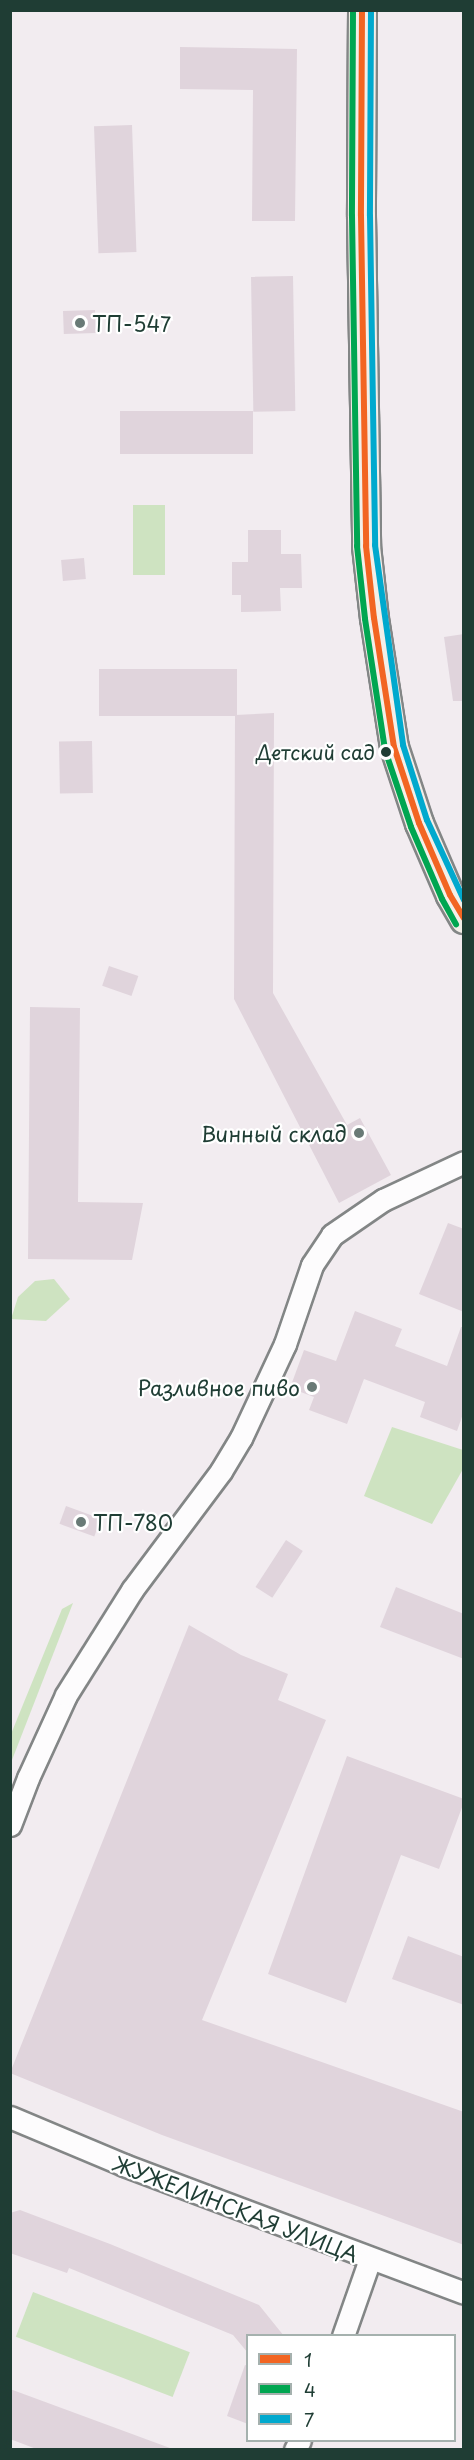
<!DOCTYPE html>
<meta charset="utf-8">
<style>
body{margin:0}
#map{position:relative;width:474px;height:2460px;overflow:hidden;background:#f2ecf0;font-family:"Playpen Sans",sans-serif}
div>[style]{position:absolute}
.green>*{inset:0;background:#cee3c1;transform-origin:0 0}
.building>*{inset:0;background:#e0d4dc;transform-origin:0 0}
.roads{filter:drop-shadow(2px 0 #838686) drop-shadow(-2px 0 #838686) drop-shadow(0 2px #838686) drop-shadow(0 -2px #838686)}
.minor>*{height:21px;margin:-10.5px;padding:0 10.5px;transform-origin:10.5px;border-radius:10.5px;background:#fdfcfd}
.major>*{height:27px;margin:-13.5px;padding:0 13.5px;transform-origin:13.5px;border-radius:13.5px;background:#f3eee8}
.bus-1>*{height:6px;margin:-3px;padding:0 3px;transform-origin:3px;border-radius:3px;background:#f26522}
.bus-2>*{height:6px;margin:-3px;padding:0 3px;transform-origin:3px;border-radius:3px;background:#00a651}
.bus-3>*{height:6px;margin:-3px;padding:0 3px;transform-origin:3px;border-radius:3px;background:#00a9ce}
.dots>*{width:16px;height:16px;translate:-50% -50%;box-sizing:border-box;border:3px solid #fff;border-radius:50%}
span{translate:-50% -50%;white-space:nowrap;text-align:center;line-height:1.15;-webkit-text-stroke:4.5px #fff;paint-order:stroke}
.bus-label{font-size:20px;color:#1f3d34}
.right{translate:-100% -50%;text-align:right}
.poi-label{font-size:21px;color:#1f3d34}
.left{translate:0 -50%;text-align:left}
.street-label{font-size:21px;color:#1f3d34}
.frame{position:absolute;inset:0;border:12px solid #1f3d34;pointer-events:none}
.legend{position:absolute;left:246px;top:2334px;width:210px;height:108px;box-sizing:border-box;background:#fff;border:2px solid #a5b1ae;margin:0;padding:8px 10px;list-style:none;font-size:18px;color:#1f3d34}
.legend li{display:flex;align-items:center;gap:12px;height:30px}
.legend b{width:30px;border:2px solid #a5b1ae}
</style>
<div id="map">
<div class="green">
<i style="left:165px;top:505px;width:70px;height:32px;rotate:90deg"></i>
<i style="clip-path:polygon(54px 1279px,70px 1299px,46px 1321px,11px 1319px,18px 1297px,35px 1281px)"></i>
<i style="clip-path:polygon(392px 1427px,463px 1450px,463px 1469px,432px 1524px,364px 1496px)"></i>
<i style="clip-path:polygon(73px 1603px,12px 1760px,11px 1760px,11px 1734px,62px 1609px)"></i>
<i style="left:33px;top:2292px;width:168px;height:48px;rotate:21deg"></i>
</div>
<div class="building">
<i style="clip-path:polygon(180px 47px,297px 49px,295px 221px,252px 221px,253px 90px,180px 89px)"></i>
<i style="left:132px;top:125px;width:127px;height:38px;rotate:88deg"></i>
<i style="left:293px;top:276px;width:135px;height:42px;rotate:89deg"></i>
<i style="left:95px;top:310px;width:23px;height:32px;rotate:88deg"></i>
<i style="left:120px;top:411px;width:133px;height:43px"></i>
<i style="clip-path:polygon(248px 530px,281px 530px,281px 554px,301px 554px,302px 588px,280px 588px,281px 611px,241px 612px,241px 595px,232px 595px,232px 562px,248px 562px)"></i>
<i style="left:84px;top:558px;width:21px;height:23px;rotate:85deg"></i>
<i style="clip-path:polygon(464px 634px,464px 701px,453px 701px,444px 637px)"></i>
<i style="left:99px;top:669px;width:138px;height:47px"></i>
<i style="clip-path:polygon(274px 713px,273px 993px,347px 1125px,360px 1118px,391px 1175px,339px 1203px,234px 999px,235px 715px)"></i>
<i style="left:92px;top:741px;width:52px;height:33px;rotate:89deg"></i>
<i style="left:109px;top:966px;width:31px;height:21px;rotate:19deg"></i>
<i style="clip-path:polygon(30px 1007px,80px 1008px,78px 1202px,143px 1203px,132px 1260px,28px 1259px)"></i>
<i style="clip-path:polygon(448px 1223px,464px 1229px,464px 1312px,419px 1294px)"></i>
<i style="clip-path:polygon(355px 1311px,402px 1329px,395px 1346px,447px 1366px,461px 1327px,464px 1327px,464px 1411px,457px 1431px,420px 1417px,425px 1402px,364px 1379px,347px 1424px,309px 1410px,314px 1397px,290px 1388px,304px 1350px,336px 1361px)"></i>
<i style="left:66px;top:1506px;width:37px;height:19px;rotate:20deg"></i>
<i style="left:286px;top:1540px;width:20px;height:56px;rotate:33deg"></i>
<i style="clip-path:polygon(396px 1587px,464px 1614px,464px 1659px,380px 1627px)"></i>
<i style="clip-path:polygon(189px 1625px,241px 1655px,288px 1674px,278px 1700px,326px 1720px,202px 2020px,464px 2112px,464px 2245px,162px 2135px,10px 2073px)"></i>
<i style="clip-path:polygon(347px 1756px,464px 1799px,464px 1802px,439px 1869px,401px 1855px,346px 2003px,268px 1974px)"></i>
<i style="clip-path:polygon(408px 1936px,464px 1957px,464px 2005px,392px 1979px)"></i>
<i style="clip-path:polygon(20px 2210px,110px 2244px,259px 2305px,284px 2336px,248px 2336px,248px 2353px,233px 2335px,69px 2268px,67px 2273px,10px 2253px,10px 2213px)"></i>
<i style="clip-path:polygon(245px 2365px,248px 2366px,248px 2424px,227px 2416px)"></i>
<i style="clip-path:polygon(10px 2389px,170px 2448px,170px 2450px,39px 2450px,10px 2439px)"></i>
</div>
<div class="roads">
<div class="minor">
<i style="left:10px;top:1825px;width:50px;rotate:-69deg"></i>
<i style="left:28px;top:1778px;width:91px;rotate:-65.4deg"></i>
<i style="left:66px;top:1695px;width:124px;rotate:-57.8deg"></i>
<i style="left:132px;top:1590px;width:149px;rotate:-53.2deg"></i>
<i style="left:221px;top:1471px;width:39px;rotate:-59deg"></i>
<i style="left:241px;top:1438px;width:104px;rotate:-64.9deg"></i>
<i style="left:285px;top:1344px;width:83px;rotate:-71.1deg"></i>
<i style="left:312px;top:1265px;width:36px;rotate:-56deg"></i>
<i style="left:332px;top:1235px;width:62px;rotate:-34.5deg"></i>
<i style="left:383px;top:1200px;width:89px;rotate:-25.1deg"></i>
<i style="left:10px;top:2117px;width:124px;rotate:22.8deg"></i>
<i style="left:124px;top:2165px;width:363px;rotate:20.6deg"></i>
<i style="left:343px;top:2336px;width:82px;rotate:-70.7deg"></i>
<i style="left:295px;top:2450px;width:11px;rotate:-63deg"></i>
</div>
<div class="major">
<i style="left:362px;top:10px;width:206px;rotate:90.3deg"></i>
<i style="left:361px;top:216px;width:330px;rotate:89.1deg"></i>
<i style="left:366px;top:546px;width:72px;rotate:83.7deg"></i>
<i style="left:374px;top:618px;width:131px;rotate:81.2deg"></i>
<i style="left:394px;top:747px;width:80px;rotate:71.8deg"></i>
<i style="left:419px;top:823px;width:78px;rotate:66.7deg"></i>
<i style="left:450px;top:895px;width:28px;rotate:60deg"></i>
</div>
</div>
<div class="bus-1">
<i style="left:362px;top:10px;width:206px;rotate:90.3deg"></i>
<i style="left:361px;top:216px;width:330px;rotate:89.1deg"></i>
<i style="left:366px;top:546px;width:72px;rotate:83.7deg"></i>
<i style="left:374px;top:618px;width:131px;rotate:81.2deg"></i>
<i style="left:394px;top:747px;width:80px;rotate:71.8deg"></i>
<i style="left:419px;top:823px;width:78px;rotate:66.7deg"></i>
<i style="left:450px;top:895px;width:27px;rotate:59deg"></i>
</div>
<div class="bus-2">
<i style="left:353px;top:10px;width:206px;rotate:90.3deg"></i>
<i style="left:352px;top:216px;width:330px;rotate:89.1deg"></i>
<i style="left:357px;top:546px;width:73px;rotate:83.7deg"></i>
<i style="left:365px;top:619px;width:133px;rotate:81.3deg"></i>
<i style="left:385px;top:750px;width:81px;rotate:71.3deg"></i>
<i style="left:411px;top:827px;width:78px;rotate:66.7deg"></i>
<i style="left:442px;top:899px;width:29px;rotate:61deg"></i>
</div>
<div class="bus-3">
<i style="left:371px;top:10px;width:206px;rotate:90.3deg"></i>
<i style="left:370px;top:216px;width:329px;rotate:89.1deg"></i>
<i style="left:375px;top:545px;width:202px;rotate:82deg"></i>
<i style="left:403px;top:745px;width:79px;rotate:72.3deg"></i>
<i style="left:427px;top:820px;width:88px;rotate:65.2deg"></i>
</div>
<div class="dots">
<i style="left:80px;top:323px;background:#697a76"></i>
<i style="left:386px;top:752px;background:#1f3d34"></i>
<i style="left:359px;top:1133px;background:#697a76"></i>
<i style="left:312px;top:1387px;background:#697a76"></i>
<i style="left:81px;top:1522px;background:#697a76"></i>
</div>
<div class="bus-label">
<span class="right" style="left:375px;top:752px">Детский сад</span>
</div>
<div class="poi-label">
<span class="left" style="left:92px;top:323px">ТП-547</span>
<span class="right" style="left:347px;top:1133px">Винный склад</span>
<span class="right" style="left:300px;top:1387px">Разливное пиво</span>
<span class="left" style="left:93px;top:1522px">ТП-780</span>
</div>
<div class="street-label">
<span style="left:236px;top:2208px;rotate:21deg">ЖУЖЕЛИНСКАЯ УЛИЦА</span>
</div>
<div class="frame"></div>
<ul class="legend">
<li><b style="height:8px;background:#f26522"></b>1</li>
<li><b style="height:8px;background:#00a651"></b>4</li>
<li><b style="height:8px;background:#00a9ce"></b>7</li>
</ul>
</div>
